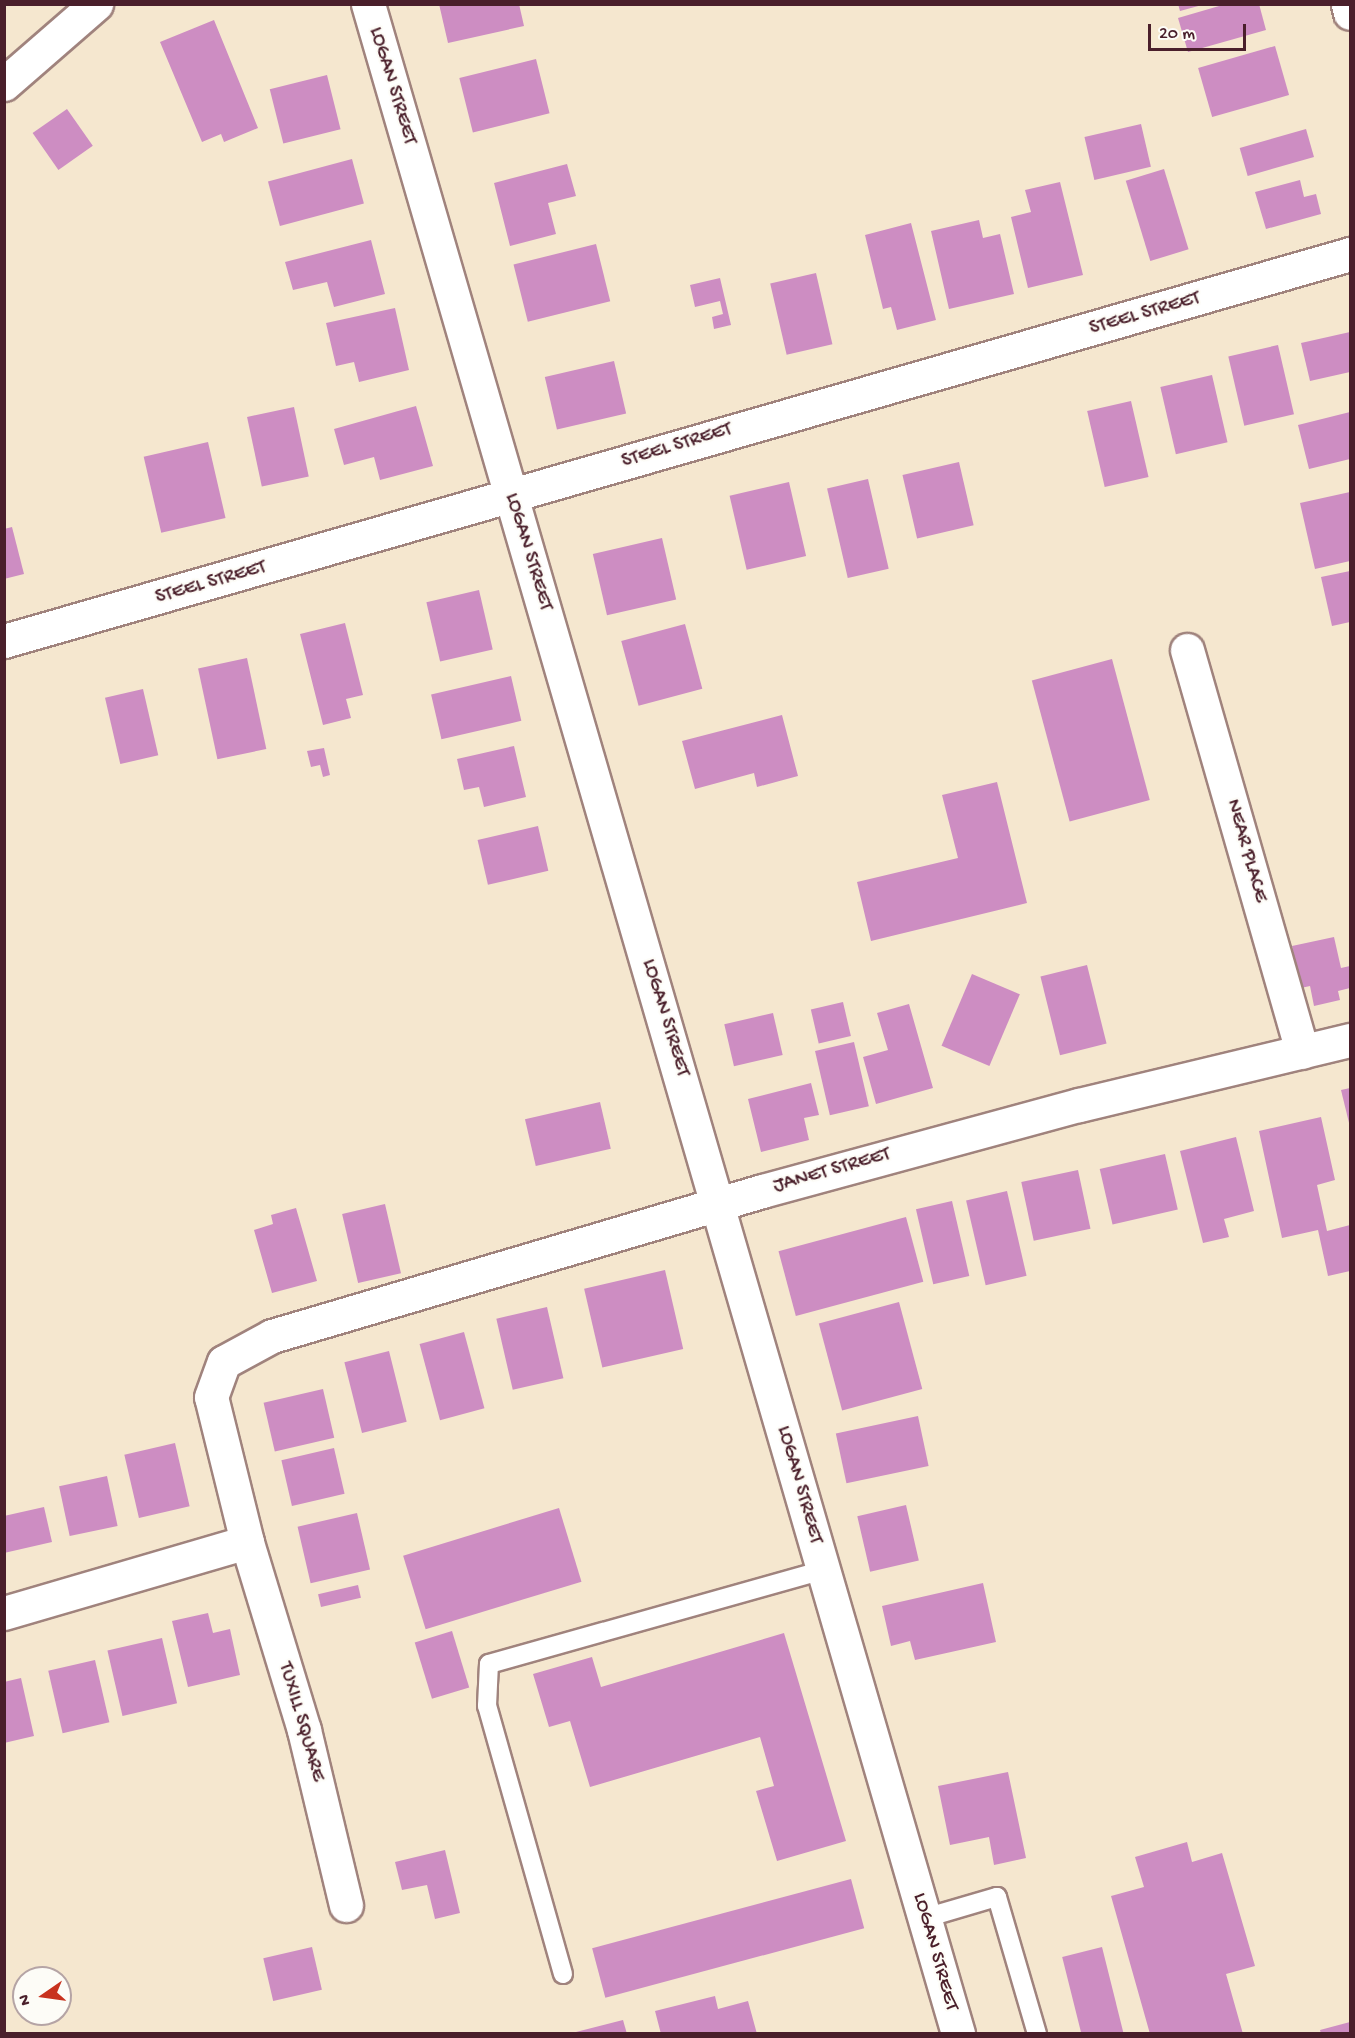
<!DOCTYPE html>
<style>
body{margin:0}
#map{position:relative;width:1355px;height:2038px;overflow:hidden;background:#f5e7cf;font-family:"Gochi Hand",sans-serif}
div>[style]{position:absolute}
.building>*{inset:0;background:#cd8dc2;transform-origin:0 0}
.roads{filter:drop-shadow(2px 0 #a0837d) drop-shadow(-2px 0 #a0837d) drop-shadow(0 2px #a0837d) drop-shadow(0 -2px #a0837d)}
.lane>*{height:18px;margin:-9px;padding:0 9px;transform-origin:9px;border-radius:9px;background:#fff}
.street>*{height:33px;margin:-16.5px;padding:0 16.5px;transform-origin:16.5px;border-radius:16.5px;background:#fff}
span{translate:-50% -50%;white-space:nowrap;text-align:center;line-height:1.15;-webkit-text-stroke:4.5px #fdfcf7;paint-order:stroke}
.street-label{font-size:20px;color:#4a1f2b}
.frame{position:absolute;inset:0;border:6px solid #4a1f2b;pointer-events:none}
.north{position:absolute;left:12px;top:1966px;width:60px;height:60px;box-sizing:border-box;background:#fdfcf7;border:2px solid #b5a4a5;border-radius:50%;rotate:257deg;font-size:16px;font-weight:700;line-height:24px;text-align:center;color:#4a1f2b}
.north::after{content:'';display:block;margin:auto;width:21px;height:27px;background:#c8321e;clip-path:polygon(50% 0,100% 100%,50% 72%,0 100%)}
.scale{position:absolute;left:1148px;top:24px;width:98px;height:27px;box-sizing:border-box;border:3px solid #4a1f2b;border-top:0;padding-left:8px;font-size:18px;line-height:21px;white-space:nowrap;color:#4a1f2b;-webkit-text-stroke:4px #fdfcf7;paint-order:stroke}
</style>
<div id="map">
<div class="building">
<i style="clip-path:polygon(439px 4px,519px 4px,524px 26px,448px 43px)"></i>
<i style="clip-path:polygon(1178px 4px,1202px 4px,1202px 5px,1180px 11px)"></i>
<i style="clip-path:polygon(1226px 4px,1259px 4px,1266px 30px,1188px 52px,1178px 18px)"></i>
<i style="clip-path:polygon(214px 20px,258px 128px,224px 142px,221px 134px,202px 142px,160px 42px)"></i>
<i style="left:1275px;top:46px;width:51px;height:80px;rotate:74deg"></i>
<i style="left:536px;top:59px;width:56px;height:79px;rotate:76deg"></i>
<i style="left:327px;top:75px;width:56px;height:59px;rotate:76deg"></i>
<i style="left:67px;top:109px;width:45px;height:42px;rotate:55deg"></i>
<i style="left:1141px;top:124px;width:44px;height:58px;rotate:77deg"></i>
<i style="left:1306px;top:129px;width:29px;height:69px;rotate:74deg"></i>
<i style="left:352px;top:159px;width:46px;height:87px;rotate:75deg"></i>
<i style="clip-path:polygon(567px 164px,576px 196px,548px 203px,556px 234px,510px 246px,494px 183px)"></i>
<i style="left:1164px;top:169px;width:84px;height:40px;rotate:73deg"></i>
<i style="clip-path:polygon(1300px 180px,1304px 197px,1316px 194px,1321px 214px,1266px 229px,1255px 192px)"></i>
<i style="clip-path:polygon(1060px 182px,1083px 275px,1028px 288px,1011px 217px,1031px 212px,1025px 190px)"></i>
<i style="clip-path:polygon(979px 220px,983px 238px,1000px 234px,1014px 294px,949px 309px,931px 231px)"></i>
<i style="clip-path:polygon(911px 223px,936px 320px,897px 330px,891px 307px,883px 309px,865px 235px)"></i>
<i style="clip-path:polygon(371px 240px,385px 294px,334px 307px,327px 282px,293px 290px,285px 262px)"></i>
<i style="left:596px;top:244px;width:59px;height:85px;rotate:76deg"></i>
<i style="left:816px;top:273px;width:73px;height:47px;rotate:77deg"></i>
<i style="clip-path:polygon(720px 278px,731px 325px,714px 329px,712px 317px,723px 314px,720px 301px,695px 307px,690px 285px)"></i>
<i style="clip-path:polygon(395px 308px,409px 370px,359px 382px,354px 362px,336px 366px,326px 323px)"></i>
<i style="clip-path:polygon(1350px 332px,1350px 372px,1310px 381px,1301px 343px)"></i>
<i style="left:1278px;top:345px;width:71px;height:51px;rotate:77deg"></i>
<i style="left:614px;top:361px;width:54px;height:71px;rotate:77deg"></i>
<i style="left:1212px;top:375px;width:69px;height:53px;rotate:77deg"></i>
<i style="left:1131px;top:401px;width:78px;height:45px;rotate:77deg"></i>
<i style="clip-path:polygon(416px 406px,433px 466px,380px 480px,374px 457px,344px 465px,334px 429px)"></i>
<i style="left:294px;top:407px;width:71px;height:48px;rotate:78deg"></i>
<i style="clip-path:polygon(1350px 412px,1350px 459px,1309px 469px,1298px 425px)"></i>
<i style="left:208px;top:442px;width:78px;height:66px;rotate:77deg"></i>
<i style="left:959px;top:462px;width:65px;height:58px;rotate:77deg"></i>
<i style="left:868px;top:479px;width:92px;height:42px;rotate:77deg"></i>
<i style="left:789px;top:482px;width:76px;height:61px;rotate:77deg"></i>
<i style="clip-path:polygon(1350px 492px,1350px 561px,1315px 569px,1300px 503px)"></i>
<i style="clip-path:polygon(12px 527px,24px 574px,4px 579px,4px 529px)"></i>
<i style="left:662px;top:538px;width:63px;height:71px;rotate:77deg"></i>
<i style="clip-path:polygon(1350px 571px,1350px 622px,1332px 626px,1321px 577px)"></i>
<i style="left:479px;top:590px;width:61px;height:54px;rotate:77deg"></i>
<i style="clip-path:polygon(345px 623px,363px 695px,346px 699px,351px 718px,323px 725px,300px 634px)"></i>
<i style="left:685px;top:624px;width:67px;height:66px;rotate:75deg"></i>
<i style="left:247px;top:658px;width:93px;height:50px;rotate:78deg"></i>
<i style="left:1112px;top:659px;width:146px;height:83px;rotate:75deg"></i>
<i style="left:511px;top:676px;width:46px;height:82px;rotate:77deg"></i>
<i style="left:143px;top:689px;width:68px;height:39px;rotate:77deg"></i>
<i style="clip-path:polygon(782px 715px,798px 776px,757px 787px,754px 773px,695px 789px,682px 741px)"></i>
<i style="clip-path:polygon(514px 746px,526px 797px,484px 807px,479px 787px,464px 790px,457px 759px)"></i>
<i style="clip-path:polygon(324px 748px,330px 775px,323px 777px,320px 765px,311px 767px,307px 751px)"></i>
<i style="clip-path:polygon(997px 782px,1027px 903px,871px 941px,857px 882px,958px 858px,942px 795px)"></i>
<i style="left:538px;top:826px;width:46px;height:62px;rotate:77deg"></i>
<i style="clip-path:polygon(1334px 937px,1341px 968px,1350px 966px,1350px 988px,1338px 991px,1340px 1000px,1314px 1006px,1310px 986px,1301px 988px,1292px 946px)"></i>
<i style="left:1087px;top:965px;width:81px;height:48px;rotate:76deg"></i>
<i style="left:972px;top:974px;width:52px;height:78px;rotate:23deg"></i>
<i style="left:843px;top:1002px;width:35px;height:33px;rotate:77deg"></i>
<i style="clip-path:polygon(909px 1004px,933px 1088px,876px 1104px,863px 1057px,888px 1050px,877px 1013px)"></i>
<i style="left:773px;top:1013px;width:43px;height:50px;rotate:77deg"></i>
<i style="left:854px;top:1042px;width:66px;height:40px;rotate:77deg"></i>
<i style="clip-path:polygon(811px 1083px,819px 1115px,804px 1118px,809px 1140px,761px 1152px,748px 1099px)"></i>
<i style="clip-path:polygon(1350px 1088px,1350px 1127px,1341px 1090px)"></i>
<i style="left:600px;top:1102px;width:48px;height:77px;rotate:77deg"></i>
<i style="clip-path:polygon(1321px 1117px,1335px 1180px,1317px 1185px,1327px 1231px,1350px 1225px,1350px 1271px,1328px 1276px,1318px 1230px,1282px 1238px,1259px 1131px)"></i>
<i style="clip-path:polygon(1236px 1137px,1254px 1211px,1224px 1219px,1229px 1237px,1203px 1243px,1180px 1151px)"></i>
<i style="left:1165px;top:1154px;width:57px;height:67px;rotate:77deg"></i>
<i style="left:1078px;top:1170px;width:60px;height:58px;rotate:78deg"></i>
<i style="left:1007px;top:1191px;width:87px;height:42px;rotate:77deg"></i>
<i style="left:952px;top:1201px;width:77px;height:37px;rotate:77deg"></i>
<i style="left:385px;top:1204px;width:71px;height:44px;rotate:77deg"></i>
<i style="clip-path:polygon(296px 1208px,317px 1281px,272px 1293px,254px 1230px,273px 1224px,271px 1215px)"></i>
<i style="left:906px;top:1217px;width:67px;height:132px;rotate:75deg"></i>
<i style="left:665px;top:1270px;width:81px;height:83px;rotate:77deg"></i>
<i style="left:899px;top:1302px;width:90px;height:83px;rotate:75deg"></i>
<i style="left:547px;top:1307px;width:73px;height:52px;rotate:77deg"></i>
<i style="left:464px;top:1332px;width:79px;height:46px;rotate:75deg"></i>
<i style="left:389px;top:1351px;width:73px;height:46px;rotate:76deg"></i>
<i style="left:323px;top:1389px;width:50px;height:61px;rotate:77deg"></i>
<i style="left:918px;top:1416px;width:51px;height:84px;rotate:78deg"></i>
<i style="left:175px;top:1443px;width:65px;height:52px;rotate:77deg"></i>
<i style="left:334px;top:1448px;width:47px;height:54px;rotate:77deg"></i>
<i style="left:107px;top:1476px;width:51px;height:49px;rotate:78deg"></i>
<i style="left:906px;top:1505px;width:57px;height:50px;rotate:77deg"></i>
<i style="clip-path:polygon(44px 1507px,52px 1542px,4px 1553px,4px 1516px)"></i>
<i style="left:559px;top:1508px;width:77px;height:163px;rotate:73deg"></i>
<i style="left:357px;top:1513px;width:58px;height:61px;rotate:77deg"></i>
<i style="clip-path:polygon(983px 1583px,996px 1642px,915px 1660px,910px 1641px,891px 1646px,882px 1606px)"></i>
<i style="left:358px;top:1585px;width:13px;height:41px;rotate:77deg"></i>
<i style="clip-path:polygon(208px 1613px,213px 1633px,230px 1629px,240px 1675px,188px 1687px,172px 1621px)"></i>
<i style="left:452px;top:1631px;width:59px;height:39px;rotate:73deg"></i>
<i style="clip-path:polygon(784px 1633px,846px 1841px,777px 1861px,756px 1791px,774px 1786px,760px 1737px,590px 1787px,570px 1721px,549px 1727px,533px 1674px,592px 1657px,601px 1687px)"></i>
<i style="left:162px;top:1638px;width:67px;height:56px;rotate:77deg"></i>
<i style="left:95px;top:1660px;width:64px;height:48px;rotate:77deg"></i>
<i style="clip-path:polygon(21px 1678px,34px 1736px,4px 1743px,4px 1682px)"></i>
<i style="clip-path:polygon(1008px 1772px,1026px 1858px,994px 1865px,989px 1837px,950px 1845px,938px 1786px)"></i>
<i style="clip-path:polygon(1187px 1842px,1192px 1862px,1222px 1853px,1255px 1966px,1226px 1974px,1243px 2034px,1150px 2034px,1111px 1896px,1144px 1887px,1135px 1857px)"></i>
<i style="clip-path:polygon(445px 1850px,460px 1913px,435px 1919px,427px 1885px,402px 1890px,395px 1862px)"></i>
<i style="left:851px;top:1879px;width:51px;height:268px;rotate:75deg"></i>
<i style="left:312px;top:1947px;width:44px;height:50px;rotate:77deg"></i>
<i style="left:1102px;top:1947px;width:89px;height:41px;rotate:76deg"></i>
<i style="clip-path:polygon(715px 1996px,718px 2009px,748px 2001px,757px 2034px,661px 2034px,655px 2011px)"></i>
<i style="clip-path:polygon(623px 2020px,627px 2034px,572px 2034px,572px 2033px)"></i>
<i style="clip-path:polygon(1350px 2022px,1350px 2034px,1321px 2034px,1320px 2030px)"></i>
</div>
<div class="roads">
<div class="lane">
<i style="left:925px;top:1918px;width:75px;rotate:-16.3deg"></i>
<i style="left:997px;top:1897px;width:143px;rotate:73.7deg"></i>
<i style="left:563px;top:1974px;width:279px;rotate:-105.8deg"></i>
<i style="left:487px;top:1706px;width:42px;rotate:-87.3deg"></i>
<i style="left:489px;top:1664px;width:348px;rotate:-15.7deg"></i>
</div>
<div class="street">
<i style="left:368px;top:4px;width:2114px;rotate:73.79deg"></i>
<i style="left:1348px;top:4px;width:9px;rotate:77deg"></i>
<i style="left:4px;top:84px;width:122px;rotate:-41deg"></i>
<i style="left:4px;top:641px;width:1401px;rotate:-16.04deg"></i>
<i style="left:1187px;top:650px;width:418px;rotate:74deg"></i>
<i style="left:4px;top:1613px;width:253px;rotate:-16.3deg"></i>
<i style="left:346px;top:1905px;width:180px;rotate:-103.5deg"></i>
<i style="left:304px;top:1730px;width:196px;rotate:-106.9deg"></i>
<i style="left:247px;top:1542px;width:149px;rotate:-103.9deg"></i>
<i style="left:211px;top:1397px;width:37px;rotate:-70deg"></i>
<i style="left:224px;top:1362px;width:55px;rotate:-28.4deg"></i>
<i style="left:272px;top:1336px;width:511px;rotate:-16.48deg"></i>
<i style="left:762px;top:1191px;width:328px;rotate:-15.2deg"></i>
<i style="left:1079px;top:1105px;width:279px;rotate:-13.5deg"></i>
</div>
</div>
<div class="street-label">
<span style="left:392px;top:86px;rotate:73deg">LOGAN STREET</span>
<span style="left:1145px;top:314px;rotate:-16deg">STEEL STREET</span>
<span style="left:677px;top:446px;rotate:-17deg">STEEL STREET</span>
<span style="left:528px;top:552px;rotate:73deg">LOGAN STREET</span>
<span style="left:211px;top:583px;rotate:-16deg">STEEL STREET</span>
<span style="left:1246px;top:851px;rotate:74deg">NEAR PLACE</span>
<span style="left:665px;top:1018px;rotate:73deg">LOGAN STREET</span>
<span style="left:832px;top:1171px;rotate:-16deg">JANET STREET</span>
<span style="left:799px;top:1485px;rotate:74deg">LOGAN STREET</span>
<span style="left:301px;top:1722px;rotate:74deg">TUXILL SQUARE</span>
<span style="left:935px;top:1952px;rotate:74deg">LOGAN STREET</span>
</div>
<div class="frame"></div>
<div class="north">N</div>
<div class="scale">20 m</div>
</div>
